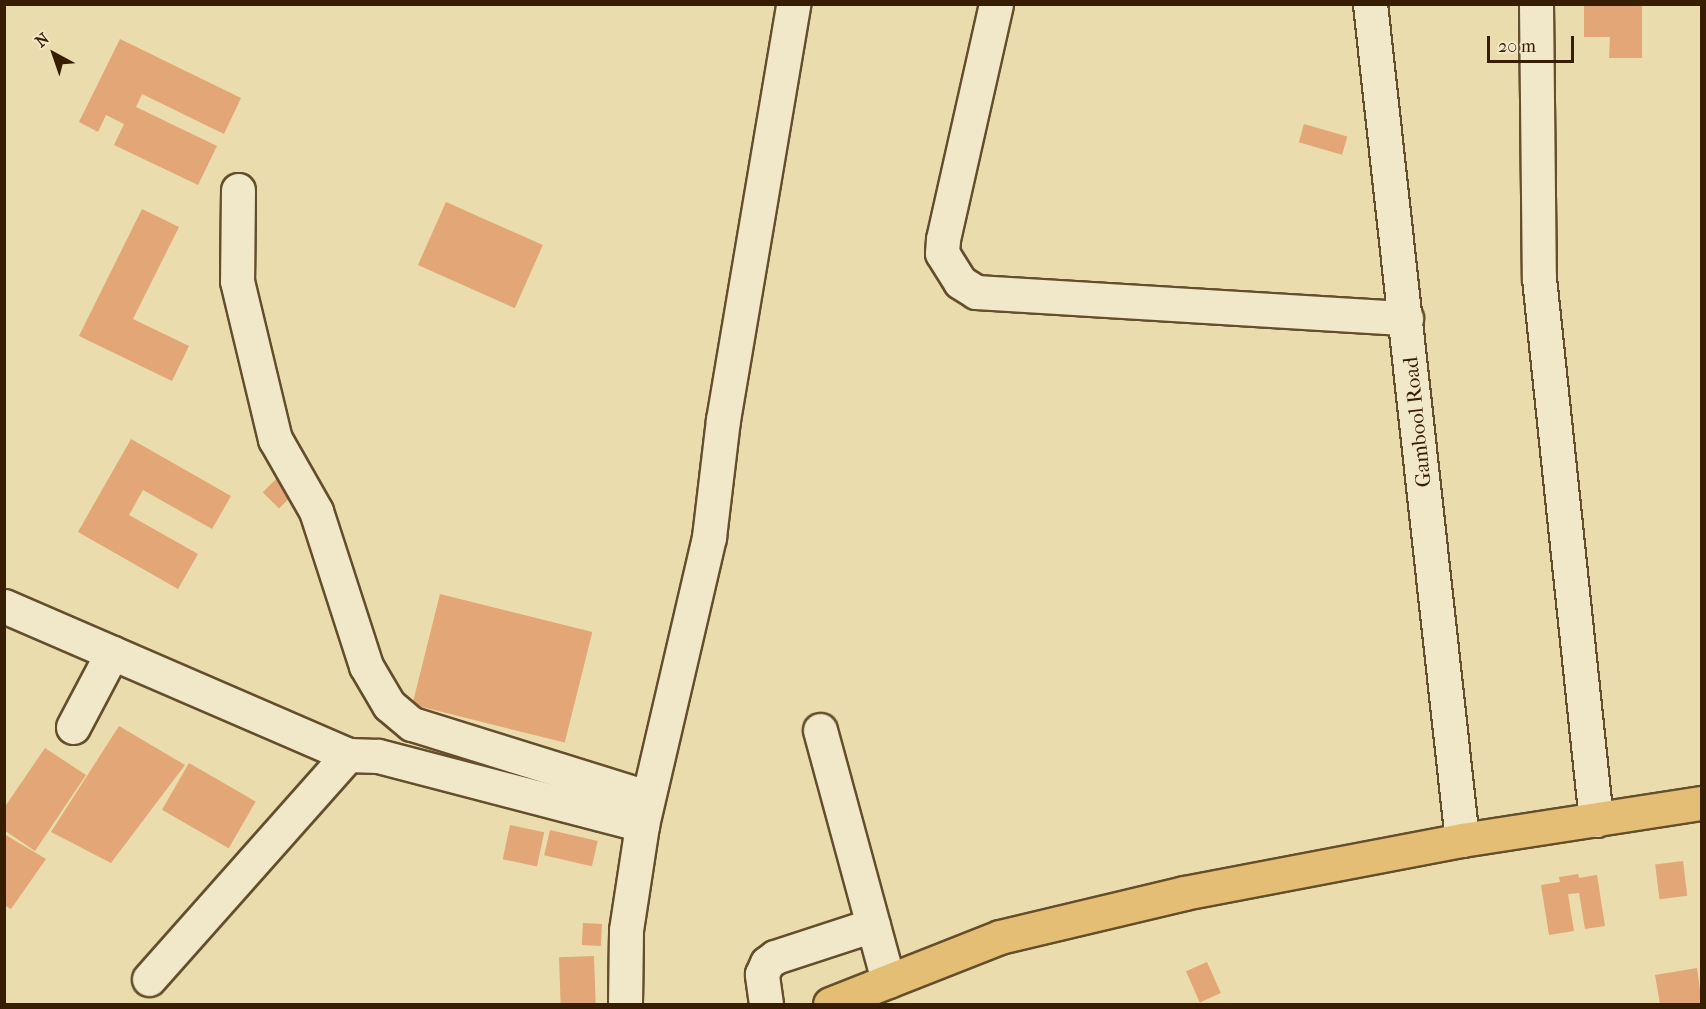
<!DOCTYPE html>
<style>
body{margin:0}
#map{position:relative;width:1706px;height:1009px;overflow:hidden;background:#eadcac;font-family:"IM FELL French Canon",serif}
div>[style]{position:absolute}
.building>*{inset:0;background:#e3a677;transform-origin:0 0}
.roads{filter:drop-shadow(2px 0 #644e2c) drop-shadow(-2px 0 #644e2c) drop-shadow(0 2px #644e2c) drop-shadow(0 -2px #644e2c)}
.minor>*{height:33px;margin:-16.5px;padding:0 16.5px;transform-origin:16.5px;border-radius:16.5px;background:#f1e8c9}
.major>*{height:33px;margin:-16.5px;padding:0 16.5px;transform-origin:16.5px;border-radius:16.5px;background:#e5be76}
span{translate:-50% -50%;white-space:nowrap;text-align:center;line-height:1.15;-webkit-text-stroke:4.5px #f1e8c9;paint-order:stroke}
.street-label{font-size:21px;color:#371e02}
.frame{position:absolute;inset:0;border:6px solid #371e02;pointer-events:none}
.north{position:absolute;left:24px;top:24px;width:60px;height:60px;-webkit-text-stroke:4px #f1e8c9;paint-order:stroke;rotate:320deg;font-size:16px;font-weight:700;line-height:24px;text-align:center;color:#371e02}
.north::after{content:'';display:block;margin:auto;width:21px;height:27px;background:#371e02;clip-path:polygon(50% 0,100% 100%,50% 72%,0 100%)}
.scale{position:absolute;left:1487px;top:36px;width:87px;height:27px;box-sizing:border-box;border:3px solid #371e02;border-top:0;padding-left:8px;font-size:18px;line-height:21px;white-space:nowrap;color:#371e02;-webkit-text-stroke:4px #f1e8c9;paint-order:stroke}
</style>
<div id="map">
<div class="building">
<i style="clip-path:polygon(1584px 4px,1642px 4px,1642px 58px,1609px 58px,1610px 37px,1584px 37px)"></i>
<i style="clip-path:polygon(120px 39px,241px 98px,224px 134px,142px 94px,136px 107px,217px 146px,198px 185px,114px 145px,124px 124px,106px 115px,98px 132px,79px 122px)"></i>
<i style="left:1304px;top:124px;width:45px;height:19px;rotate:16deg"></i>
<i style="left:446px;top:202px;width:106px;height:69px;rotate:24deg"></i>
<i style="clip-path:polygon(142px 209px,179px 227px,133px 319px,189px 346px,172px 381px,79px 336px)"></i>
<i style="clip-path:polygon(131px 439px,231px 496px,212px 529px,143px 490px,129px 515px,198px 554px,178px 589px,78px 532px)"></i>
<i style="left:279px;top:476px;width:23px;height:23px;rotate:45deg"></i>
<i style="left:440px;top:594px;width:157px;height:114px;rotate:14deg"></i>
<i style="clip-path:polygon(119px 726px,185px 765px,111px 863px,51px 832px)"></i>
<i style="clip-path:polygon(45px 748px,86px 775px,35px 851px,4px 830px,4px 808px)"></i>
<i style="left:189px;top:763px;width:77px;height:54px;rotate:30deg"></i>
<i style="left:510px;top:825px;width:35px;height:35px;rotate:12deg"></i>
<i style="left:550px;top:830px;width:49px;height:26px;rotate:13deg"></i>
<i style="clip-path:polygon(4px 834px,46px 859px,11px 909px,4px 905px)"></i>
<i style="left:1683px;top:861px;width:35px;height:28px;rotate:83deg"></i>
<i style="clip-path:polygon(1578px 874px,1579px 878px,1597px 875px,1605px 926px,1585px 929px,1579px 893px,1568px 894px,1574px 931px,1549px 935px,1541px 885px,1560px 882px,1559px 877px)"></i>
<i style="left:583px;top:923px;width:19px;height:22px;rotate:3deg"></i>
<i style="left:594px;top:956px;width:48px;height:35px;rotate:88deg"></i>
<i style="left:1207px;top:962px;width:34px;height:23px;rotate:66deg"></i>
<i style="clip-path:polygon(1697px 968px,1702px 1004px,1660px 1004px,1655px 975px)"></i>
</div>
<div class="roads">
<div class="minor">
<i style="left:996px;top:4px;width:241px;rotate:102.7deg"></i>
<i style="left:943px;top:239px;width:14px;rotate:94deg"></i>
<i style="left:942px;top:253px;width:34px;rotate:58deg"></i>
<i style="left:960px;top:282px;width:19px;rotate:32deg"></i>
<i style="left:976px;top:292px;width:431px;rotate:3.5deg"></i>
<i style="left:1370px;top:4px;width:841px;rotate:83.72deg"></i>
<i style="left:1536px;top:4px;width:274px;rotate:89.4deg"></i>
<i style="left:1539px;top:278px;width:545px;rotate:84deg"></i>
<i style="left:238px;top:190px;width:91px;rotate:90.6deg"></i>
<i style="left:237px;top:281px;width:163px;rotate:76.5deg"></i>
<i style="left:275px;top:439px;width:83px;rotate:60.3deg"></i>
<i style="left:316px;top:511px;width:163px;rotate:72.1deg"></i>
<i style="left:366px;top:666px;width:45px;rotate:59.5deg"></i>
<i style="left:389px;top:705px;width:30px;rotate:40deg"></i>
<i style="left:412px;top:724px;width:246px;rotate:17.3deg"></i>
<i style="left:4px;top:606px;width:375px;rotate:23.4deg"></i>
<i style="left:348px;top:755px;width:30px;rotate:2deg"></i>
<i style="left:378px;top:756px;width:273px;rotate:14.6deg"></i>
<i style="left:73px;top:727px;width:84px;rotate:-62.2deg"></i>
<i style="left:820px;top:730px;width:260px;rotate:74.8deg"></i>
<i style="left:149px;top:979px;width:300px;rotate:-48.4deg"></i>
<i style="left:625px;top:1004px;width:74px;rotate:-89.2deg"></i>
<i style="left:626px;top:930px;width:106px;rotate:-81.3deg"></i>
<i style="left:642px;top:825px;width:296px;rotate:-76.9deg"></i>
<i style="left:709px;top:537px;width:118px;rotate:-83.2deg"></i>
<i style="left:723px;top:420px;width:422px;rotate:-80.4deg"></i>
<i style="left:766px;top:1004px;width:30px;rotate:-98deg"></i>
<i style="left:762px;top:974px;width:12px;rotate:-66deg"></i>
<i style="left:767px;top:963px;width:10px;rotate:-37deg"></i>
<i style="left:775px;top:957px;width:103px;rotate:-18.1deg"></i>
</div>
<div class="major">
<i style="left:830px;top:1004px;width:183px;rotate:-21.5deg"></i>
<i style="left:1000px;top:937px;width:189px;rotate:-13.4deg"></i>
<i style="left:1184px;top:893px;width:283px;rotate:-10.8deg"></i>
<i style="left:1462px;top:840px;width:243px;rotate:-8.8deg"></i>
</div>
</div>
<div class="street-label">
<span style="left:1417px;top:422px;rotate:-96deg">Gambool Road</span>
</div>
<div class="frame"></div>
<div class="north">N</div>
<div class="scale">20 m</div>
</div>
